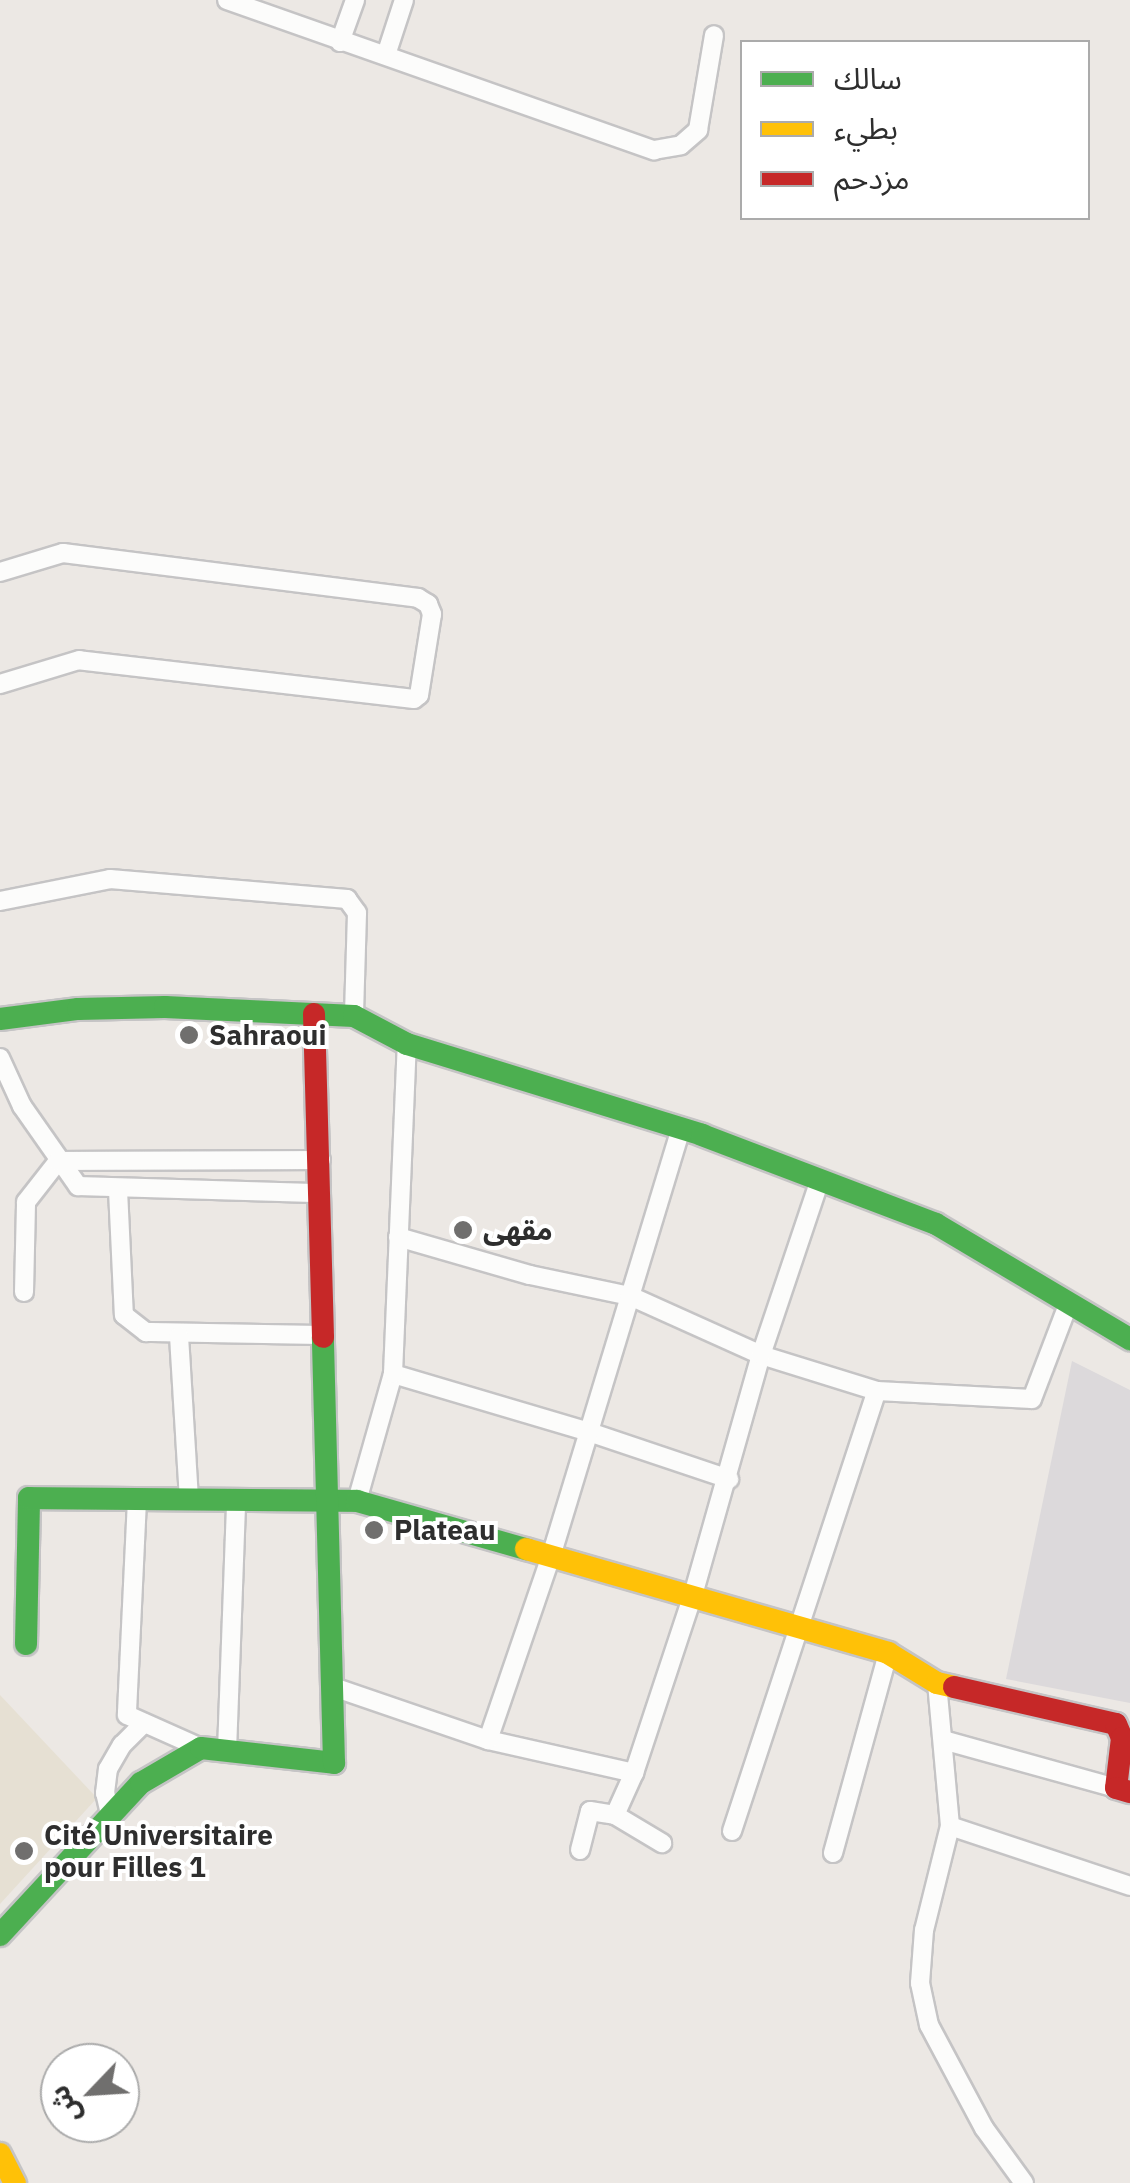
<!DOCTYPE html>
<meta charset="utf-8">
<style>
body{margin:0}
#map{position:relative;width:1130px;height:2183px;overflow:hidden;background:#ece8e4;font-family:"IBM Plex Sans","Noto Sans Arabic",sans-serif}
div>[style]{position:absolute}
.industrial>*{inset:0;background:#dcd9db}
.education>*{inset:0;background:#e6e0d3}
.roads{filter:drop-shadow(2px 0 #c5c4c5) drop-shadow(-2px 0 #c5c4c5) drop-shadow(0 2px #c5c4c5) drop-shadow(0 -2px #c5c4c5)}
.street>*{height:18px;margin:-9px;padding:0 9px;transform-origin:9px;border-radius:9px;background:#fcfcfb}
.fast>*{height:22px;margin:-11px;padding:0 11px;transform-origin:11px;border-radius:11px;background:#4caf50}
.slow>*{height:22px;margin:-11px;padding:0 11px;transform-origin:11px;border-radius:11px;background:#ffc107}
.jam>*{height:22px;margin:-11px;padding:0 11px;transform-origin:11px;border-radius:11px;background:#c62828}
.dots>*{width:28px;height:28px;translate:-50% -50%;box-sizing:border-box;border:5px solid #fff;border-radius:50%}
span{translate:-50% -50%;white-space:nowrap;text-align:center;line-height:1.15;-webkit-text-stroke:8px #fff;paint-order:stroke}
.poi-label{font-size:28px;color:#2e2e2e;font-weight:700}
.left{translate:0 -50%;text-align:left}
.legend{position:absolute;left:740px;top:40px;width:350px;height:180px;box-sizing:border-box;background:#fff;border:2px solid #ababab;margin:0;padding:12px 18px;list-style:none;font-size:30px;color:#2e2e2e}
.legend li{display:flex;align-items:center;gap:20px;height:50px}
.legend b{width:50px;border:2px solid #ababab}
.north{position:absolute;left:40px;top:2043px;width:100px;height:100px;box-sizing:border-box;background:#fff;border:2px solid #ababab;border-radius:50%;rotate:245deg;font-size:28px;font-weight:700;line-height:40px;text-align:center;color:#2e2e2e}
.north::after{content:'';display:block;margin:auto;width:35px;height:45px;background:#706f6e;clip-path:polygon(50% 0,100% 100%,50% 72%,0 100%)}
</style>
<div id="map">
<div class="industrial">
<i style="clip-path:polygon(1072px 1361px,1130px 1390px,1130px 1703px,1006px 1679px)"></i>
</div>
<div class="education">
<i style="clip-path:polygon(0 1695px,97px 1798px,0 1904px)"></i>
</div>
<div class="roads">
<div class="street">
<i style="left:227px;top:0;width:453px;rotate:19.4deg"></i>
<i style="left:654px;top:150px;width:27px;rotate:-10deg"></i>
<i style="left:681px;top:145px;width:23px;rotate:-41deg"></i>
<i style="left:698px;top:130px;width:96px;rotate:-80.4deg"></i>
<i style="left:340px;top:42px;width:45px;rotate:-70.3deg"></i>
<i style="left:386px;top:55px;width:58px;rotate:-71.9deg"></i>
<i style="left:0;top:572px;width:66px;rotate:-16.8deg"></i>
<i style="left:63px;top:553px;width:358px;rotate:7.2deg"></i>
<i style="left:418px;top:598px;width:12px;rotate:31deg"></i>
<i style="left:428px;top:604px;width:11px;rotate:68deg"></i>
<i style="left:432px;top:614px;width:82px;rotate:99.1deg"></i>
<i style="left:419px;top:695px;width:6px;rotate:141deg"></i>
<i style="left:414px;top:699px;width:337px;rotate:-173.4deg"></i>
<i style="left:79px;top:660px;width:83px;rotate:163.1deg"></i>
<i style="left:0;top:901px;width:112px;rotate:-11.3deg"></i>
<i style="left:110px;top:879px;width:238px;rotate:4.8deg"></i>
<i style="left:347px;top:899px;width:17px;rotate:54deg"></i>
<i style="left:357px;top:913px;width:103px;rotate:91.7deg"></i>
<i style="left:0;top:1058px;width:53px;rotate:65.4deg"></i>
<i style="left:22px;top:1106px;width:98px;rotate:55deg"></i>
<i style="left:78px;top:1186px;width:243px;rotate:1.7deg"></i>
<i style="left:118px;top:1190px;width:125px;rotate:87.3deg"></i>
<i style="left:124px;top:1315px;width:28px;rotate:38deg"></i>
<i style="left:146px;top:1332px;width:179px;rotate:1deg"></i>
<i style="left:398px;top:1237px;width:137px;rotate:16.1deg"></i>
<i style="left:530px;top:1275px;width:102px;rotate:11.9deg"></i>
<i style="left:630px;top:1296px;width:144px;rotate:24.2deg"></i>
<i style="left:761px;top:1355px;width:121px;rotate:17.2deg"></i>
<i style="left:877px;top:1391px;width:155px;rotate:3deg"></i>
<i style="left:1032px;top:1399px;width:104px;rotate:-69.1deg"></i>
<i style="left:24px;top:1292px;width:90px;rotate:-88.7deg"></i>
<i style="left:26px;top:1202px;width:52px;rotate:-52deg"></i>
<i style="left:58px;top:1161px;width:263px;rotate:-0.2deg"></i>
<i style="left:179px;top:1336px;width:165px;rotate:86.5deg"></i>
<i style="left:393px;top:1374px;width:204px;rotate:16.5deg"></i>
<i style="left:589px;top:1432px;width:148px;rotate:18.6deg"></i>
<i style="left:137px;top:1500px;width:215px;rotate:92.7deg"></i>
<i style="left:127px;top:1715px;width:81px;rotate:24deg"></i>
<i style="left:357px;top:1501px;width:132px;rotate:-74.2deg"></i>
<i style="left:393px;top:1374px;width:330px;rotate:-87.6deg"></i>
<i style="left:937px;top:1683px;width:144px;rotate:84.8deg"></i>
<i style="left:950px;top:1826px;width:107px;rotate:104deg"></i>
<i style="left:924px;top:1930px;width:53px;rotate:94.3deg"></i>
<i style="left:920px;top:1983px;width:43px;rotate:77.9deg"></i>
<i style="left:929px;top:2025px;width:117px;rotate:61.9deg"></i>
<i style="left:984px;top:2128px;width:68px;rotate:54deg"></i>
<i style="left:333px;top:1687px;width:164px;rotate:18.9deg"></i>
<i style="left:488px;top:1740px;width:150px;rotate:12.7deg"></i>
<i style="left:488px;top:1740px;width:198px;rotate:-71.1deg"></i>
<i style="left:552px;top:1553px;width:444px;rotate:-73.1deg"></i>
<i style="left:943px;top:1740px;width:180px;rotate:15.5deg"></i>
<i style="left:227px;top:1751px;width:250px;rotate:-87.9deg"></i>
<i style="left:110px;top:1814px;width:22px;rotate:-103deg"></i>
<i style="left:105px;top:1793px;width:24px;rotate:-83deg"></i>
<i style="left:108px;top:1769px;width:28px;rotate:-60deg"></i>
<i style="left:122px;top:1745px;width:31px;rotate:-45deg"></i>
<i style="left:615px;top:1815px;width:46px;rotate:-65.7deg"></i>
<i style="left:634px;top:1773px;width:188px;rotate:-71.7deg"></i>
<i style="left:693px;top:1595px;width:249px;rotate:-74.2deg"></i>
<i style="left:761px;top:1355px;width:185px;rotate:-71.4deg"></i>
<i style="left:950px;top:1826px;width:190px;rotate:18.4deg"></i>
<i style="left:732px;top:1831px;width:463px;rotate:-71.8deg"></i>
<i style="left:580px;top:1850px;width:40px;rotate:-75.6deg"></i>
<i style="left:590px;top:1811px;width:25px;rotate:9deg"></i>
<i style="left:615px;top:1815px;width:55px;rotate:30.8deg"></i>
<i style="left:833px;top:1853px;width:207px;rotate:-74.6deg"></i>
</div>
<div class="fast">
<i style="left:0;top:1019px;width:79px;rotate:-7.3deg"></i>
<i style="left:78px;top:1009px;width:87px;rotate:-1.3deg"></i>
<i style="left:165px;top:1007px;width:189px;rotate:2.7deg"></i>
<i style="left:354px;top:1016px;width:60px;rotate:27.8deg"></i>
<i style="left:407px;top:1044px;width:309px;rotate:17.1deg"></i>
<i style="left:702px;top:1135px;width:250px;rotate:20.8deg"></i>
<i style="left:936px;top:1224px;width:226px;rotate:30.7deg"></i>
<i style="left:26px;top:1644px;width:146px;rotate:-88.8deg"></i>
<i style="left:29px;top:1498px;width:328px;rotate:0.5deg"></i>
<i style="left:357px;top:1501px;width:176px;rotate:15.9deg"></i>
<i style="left:0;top:1935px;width:207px;rotate:-47.2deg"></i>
<i style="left:141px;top:1783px;width:69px;rotate:-30.3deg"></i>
<i style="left:201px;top:1748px;width:134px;rotate:6.4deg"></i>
<i style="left:334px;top:1763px;width:426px;rotate:-91.5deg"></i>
</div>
<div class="slow">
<i style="left:526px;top:1549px;width:377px;rotate:16deg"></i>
<i style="left:888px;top:1653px;width:57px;rotate:31.5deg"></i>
<i style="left:937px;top:1683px;width:17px;rotate:13deg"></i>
<i style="left:0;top:2154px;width:33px;rotate:63deg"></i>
</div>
<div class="jam">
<i style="left:314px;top:1014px;width:323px;rotate:88.4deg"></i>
<i style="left:954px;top:1687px;width:166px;rotate:12.9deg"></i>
<i style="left:1116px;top:1724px;width:15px;rotate:67deg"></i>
<i style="left:1122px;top:1738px;width:50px;rotate:96.8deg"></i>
<i style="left:1116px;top:1788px;width:15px;rotate:16deg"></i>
</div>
</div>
<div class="dots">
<i style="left:189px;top:1035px;background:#706f6e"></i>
<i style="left:463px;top:1230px;background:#706f6e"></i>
<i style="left:374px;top:1530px;background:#706f6e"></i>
<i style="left:24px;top:1851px;background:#706f6e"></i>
</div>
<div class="poi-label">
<span class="left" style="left:209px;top:1035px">Sahraoui</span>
<span class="left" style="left:483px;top:1230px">مقهى</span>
<span class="left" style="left:394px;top:1530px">Plateau</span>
<span class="left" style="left:44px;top:1851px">Cité Universitaire<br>pour Filles 1</span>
</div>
<ul class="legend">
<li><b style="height:12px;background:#4caf50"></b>سالك</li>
<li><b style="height:12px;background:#ffc107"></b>بطيء</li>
<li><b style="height:12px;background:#c62828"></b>مزدحم</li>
</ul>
<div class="north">ش</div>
</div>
